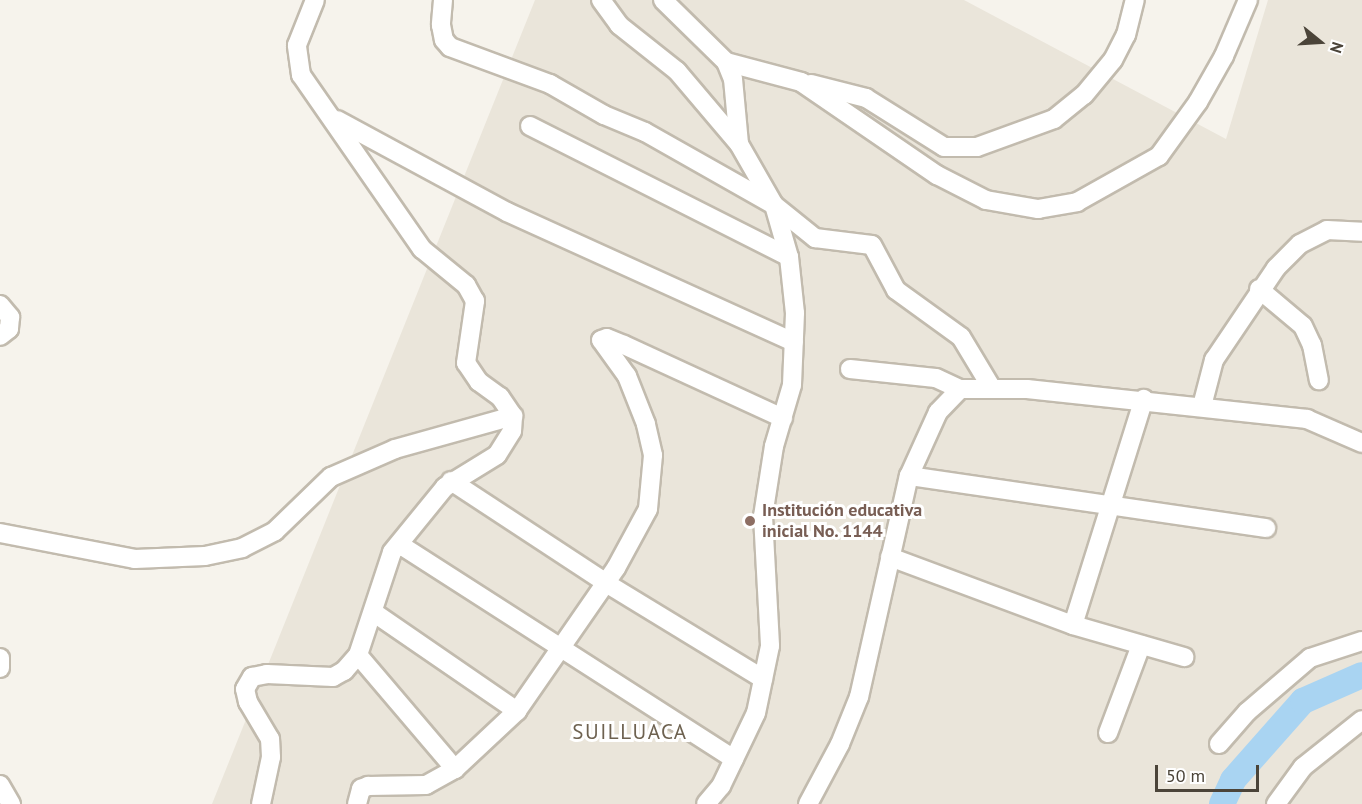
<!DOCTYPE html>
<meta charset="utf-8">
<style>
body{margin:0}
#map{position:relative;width:1362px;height:804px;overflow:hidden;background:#f6f3ec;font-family:"PT Sans",sans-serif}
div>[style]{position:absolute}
.residential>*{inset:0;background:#eae5da}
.river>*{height:26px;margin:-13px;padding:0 13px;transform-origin:13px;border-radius:13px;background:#a9d4f2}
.roads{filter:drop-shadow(2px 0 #c2bbae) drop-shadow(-2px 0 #c2bbae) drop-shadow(0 2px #c2bbae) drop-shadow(0 -2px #c2bbae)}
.minor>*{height:18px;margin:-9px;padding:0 9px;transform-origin:9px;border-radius:9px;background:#fff}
.dots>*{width:16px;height:16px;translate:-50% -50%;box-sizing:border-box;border:3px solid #fff;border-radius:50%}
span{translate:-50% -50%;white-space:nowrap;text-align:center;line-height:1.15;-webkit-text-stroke:6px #fff;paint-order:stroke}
.education-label{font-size:18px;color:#785e54;font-weight:700}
.left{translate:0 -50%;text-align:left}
.quarter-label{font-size:21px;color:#6e6250;letter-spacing:1.5px}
.north{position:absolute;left:1290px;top:12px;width:60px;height:60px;-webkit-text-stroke:4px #fff;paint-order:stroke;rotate:108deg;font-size:16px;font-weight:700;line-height:24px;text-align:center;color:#4b4439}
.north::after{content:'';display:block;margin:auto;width:21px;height:27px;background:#4b4439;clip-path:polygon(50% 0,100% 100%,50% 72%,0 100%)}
.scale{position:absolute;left:1155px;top:765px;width:104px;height:27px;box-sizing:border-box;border:3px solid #4b4439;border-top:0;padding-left:8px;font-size:18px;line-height:21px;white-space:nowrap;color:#4b4439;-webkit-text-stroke:4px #fff;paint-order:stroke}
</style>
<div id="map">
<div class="residential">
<i style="clip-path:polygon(535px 0,964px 0,1226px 139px,1268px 0,1362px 0,1362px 804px,212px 804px)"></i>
</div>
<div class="river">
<i style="left:1222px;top:804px;width:26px;rotate:-65deg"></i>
<i style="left:1233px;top:780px;width:106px;rotate:-48.5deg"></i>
<i style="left:1303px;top:701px;width:64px;rotate:-23.8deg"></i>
</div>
<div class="roads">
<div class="minor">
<i style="left:443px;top:0;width:25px;rotate:95deg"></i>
<i style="left:441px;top:25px;width:15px;rotate:79deg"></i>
<i style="left:444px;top:40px;width:9px;rotate:49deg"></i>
<i style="left:450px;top:47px;width:107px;rotate:20.3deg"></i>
<i style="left:550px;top:84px;width:62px;rotate:29.9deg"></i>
<i style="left:604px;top:115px;width:44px;rotate:22.5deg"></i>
<i style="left:645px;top:132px;width:148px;rotate:29.5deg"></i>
<i style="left:774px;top:205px;width:53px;rotate:38.8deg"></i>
<i style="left:815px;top:238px;width:57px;rotate:7deg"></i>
<i style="left:872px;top:245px;width:51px;rotate:61.9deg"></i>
<i style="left:896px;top:290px;width:80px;rotate:35.9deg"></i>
<i style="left:961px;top:337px;width:58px;rotate:59deg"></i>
<i style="left:601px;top:0;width:31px;rotate:54deg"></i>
<i style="left:619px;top:25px;width:74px;rotate:38.4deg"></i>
<i style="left:677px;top:71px;width:96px;rotate:49.7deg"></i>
<i style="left:739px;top:144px;width:70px;rotate:60.2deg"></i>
<i style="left:774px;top:205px;width:54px;rotate:73.9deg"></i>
<i style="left:789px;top:257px;width:56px;rotate:83.9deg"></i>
<i style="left:795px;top:313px;width:72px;rotate:92.4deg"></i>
<i style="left:792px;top:385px;width:64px;rotate:106.4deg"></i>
<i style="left:774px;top:446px;width:71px;rotate:98.9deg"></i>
<i style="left:763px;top:516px;width:130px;rotate:86.9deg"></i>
<i style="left:770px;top:646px;width:68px;rotate:101.8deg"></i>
<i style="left:756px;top:713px;width:81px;rotate:115.6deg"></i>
<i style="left:721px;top:786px;width:23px;rotate:130deg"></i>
<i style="left:663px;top:0;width:88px;rotate:44.5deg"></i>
<i style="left:726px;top:62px;width:18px;rotate:68deg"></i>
<i style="left:733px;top:79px;width:65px;rotate:84.7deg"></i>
<i style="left:726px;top:62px;width:78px;rotate:14.9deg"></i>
<i style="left:801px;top:82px;width:165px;rotate:34.4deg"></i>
<i style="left:937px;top:175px;width:55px;rotate:27deg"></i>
<i style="left:986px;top:200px;width:53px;rotate:9.8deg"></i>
<i style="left:1038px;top:209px;width:40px;rotate:-10deg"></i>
<i style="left:1077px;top:202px;width:94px;rotate:-29.3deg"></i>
<i style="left:1159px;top:156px;width:67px;rotate:-54.2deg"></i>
<i style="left:1198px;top:102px;width:53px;rotate:-60.5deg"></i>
<i style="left:1224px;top:56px;width:61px;rotate:-66.8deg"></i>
<i style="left:811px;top:84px;width:57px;rotate:14.3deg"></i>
<i style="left:866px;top:98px;width:92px;rotate:32.1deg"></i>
<i style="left:944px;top:147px;width:33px"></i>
<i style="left:977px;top:147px;width:82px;rotate:-20deg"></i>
<i style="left:1054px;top:119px;width:38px;rotate:-39deg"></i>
<i style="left:1084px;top:95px;width:45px;rotate:-50.4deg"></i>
<i style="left:1113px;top:60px;width:28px;rotate:-63deg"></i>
<i style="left:1126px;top:35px;width:36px;rotate:-76deg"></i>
<i style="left:337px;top:120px;width:193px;rotate:28.4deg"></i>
<i style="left:507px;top:212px;width:315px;rotate:24.4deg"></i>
<i style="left:530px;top:126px;width:290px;rotate:26.8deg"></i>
<i style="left:1259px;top:289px;width:57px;rotate:40.1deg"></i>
<i style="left:1303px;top:326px;width:21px;rotate:65deg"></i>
<i style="left:1312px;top:345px;width:36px;rotate:79deg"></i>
<i style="left:0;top:305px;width:16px;rotate:50deg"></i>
<i style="left:10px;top:317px;width:12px;rotate:95deg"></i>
<i style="left:9px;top:329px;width:11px;rotate:142deg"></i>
<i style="left:850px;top:369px;width:86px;rotate:6deg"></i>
<i style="left:936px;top:378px;width:26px;rotate:25deg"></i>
<i style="left:1202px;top:406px;width:48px;rotate:-75.4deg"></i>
<i style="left:1214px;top:360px;width:111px;rotate:-56deg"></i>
<i style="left:1276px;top:268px;width:34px;rotate:-45deg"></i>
<i style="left:1300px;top:244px;width:30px;rotate:-27deg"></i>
<i style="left:1327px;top:230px;width:35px;rotate:3deg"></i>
<i style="left:909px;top:476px;width:361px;rotate:8.3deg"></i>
<i style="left:451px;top:481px;width:186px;rotate:33.3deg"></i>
<i style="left:606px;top:583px;width:184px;rotate:31.4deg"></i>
<i style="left:0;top:533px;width:137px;rotate:10.9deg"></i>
<i style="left:135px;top:559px;width:70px;rotate:-2.5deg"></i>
<i style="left:205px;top:556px;width:38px;rotate:-12deg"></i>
<i style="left:242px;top:548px;width:37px;rotate:-27deg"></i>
<i style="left:275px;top:531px;width:78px;rotate:-44deg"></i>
<i style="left:331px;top:477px;width:70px;rotate:-23.6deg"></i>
<i style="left:395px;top:449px;width:123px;rotate:-15.6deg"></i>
<i style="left:399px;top:544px;width:398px;rotate:32.7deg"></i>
<i style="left:890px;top:557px;width:195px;rotate:20.4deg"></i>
<i style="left:1073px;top:625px;width:116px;rotate:16.1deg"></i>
<i style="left:373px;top:612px;width:175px;rotate:34.5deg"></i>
<i style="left:1073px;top:625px;width:237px;rotate:-72.6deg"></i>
<i style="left:358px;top:655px;width:150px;rotate:49.6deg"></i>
<i style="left:0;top:658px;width:10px;rotate:90deg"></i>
<i style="left:1108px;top:733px;width:94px;rotate:-69.4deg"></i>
<i style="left:1219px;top:744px;width:43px;rotate:-48.8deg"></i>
<i style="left:1247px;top:712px;width:83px;rotate:-40.6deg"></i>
<i style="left:1310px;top:658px;width:55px;rotate:-18.1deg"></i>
<i style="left:0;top:785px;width:22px;rotate:60deg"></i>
<i style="left:261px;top:804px;width:48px;rotate:-78deg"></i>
<i style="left:271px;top:757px;width:18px;rotate:-93deg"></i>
<i style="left:270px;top:739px;width:43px;rotate:-120.7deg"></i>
<i style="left:248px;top:702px;width:13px;rotate:-103deg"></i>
<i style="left:245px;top:689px;width:14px;rotate:-60deg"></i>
<i style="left:252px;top:677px;width:15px;rotate:-11deg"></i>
<i style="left:267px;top:674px;width:66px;rotate:2.6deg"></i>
<i style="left:333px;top:677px;width:13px;rotate:-29deg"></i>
<i style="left:344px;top:671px;width:21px;rotate:-49deg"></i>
<i style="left:358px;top:655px;width:108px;rotate:-71.7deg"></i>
<i style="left:392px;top:552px;width:84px;rotate:-50.8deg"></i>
<i style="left:445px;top:487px;width:61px;rotate:-31.6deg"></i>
<i style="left:497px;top:455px;width:28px;rotate:-58deg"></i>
<i style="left:512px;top:431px;width:15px;rotate:-86deg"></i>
<i style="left:513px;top:416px;width:23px;rotate:-124deg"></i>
<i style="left:500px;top:397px;width:26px;rotate:-144deg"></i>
<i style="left:479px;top:382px;width:23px;rotate:-124deg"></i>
<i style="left:466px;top:363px;width:63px;rotate:-81.7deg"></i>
<i style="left:475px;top:301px;width:18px;rotate:-119deg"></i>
<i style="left:466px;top:285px;width:57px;rotate:-140.7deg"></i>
<i style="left:422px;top:249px;width:212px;rotate:-124.8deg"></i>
<i style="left:301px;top:75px;width:30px;rotate:-98deg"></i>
<i style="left:297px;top:45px;width:48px;rotate:-68.2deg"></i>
<i style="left:357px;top:804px;width:16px;rotate:-75deg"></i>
<i style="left:361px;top:789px;width:8px;rotate:-23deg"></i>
<i style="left:368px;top:786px;width:58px;rotate:-1deg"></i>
<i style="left:426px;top:785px;width:33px;rotate:-29deg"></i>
<i style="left:455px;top:769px;width:85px;rotate:-43.1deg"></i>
<i style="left:517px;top:711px;width:174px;rotate:-55.3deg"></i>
<i style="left:616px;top:568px;width:67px;rotate:-61.5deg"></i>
<i style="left:648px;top:509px;width:54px;rotate:-84.7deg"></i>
<i style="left:653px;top:455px;width:32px;rotate:-103deg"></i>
<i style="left:646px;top:424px;width:52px;rotate:-111.6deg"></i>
<i style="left:627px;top:376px;width:44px;rotate:-125.8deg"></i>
<i style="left:601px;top:340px;width:6px;rotate:-18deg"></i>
<i style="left:607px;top:338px;width:18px;rotate:22deg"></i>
<i style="left:624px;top:345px;width:175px;rotate:24.7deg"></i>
<i style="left:808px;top:804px;width:68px;rotate:-61.9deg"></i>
<i style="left:840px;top:744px;width:51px;rotate:-68deg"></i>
<i style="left:859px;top:697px;width:227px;rotate:-77.3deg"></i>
<i style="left:909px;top:476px;width:70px;rotate:-65.6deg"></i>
<i style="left:938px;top:412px;width:32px;rotate:-46deg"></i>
<i style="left:960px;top:389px;width:67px"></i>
<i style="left:1027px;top:389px;width:282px;rotate:6.1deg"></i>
<i style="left:1307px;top:419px;width:60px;rotate:23.6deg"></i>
<i style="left:1276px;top:804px;width:46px;rotate:-53.9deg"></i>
<i style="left:1303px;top:767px;width:75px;rotate:-38.5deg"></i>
</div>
</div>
<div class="dots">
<i style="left:750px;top:521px;background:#8d6e63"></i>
</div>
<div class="education-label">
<span class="left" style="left:762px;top:521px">Institución educativa<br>inicial No. 1144</span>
</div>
<div class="quarter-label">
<span style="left:630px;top:732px">SUILLUACA</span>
</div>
<div class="north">N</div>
<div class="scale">50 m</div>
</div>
